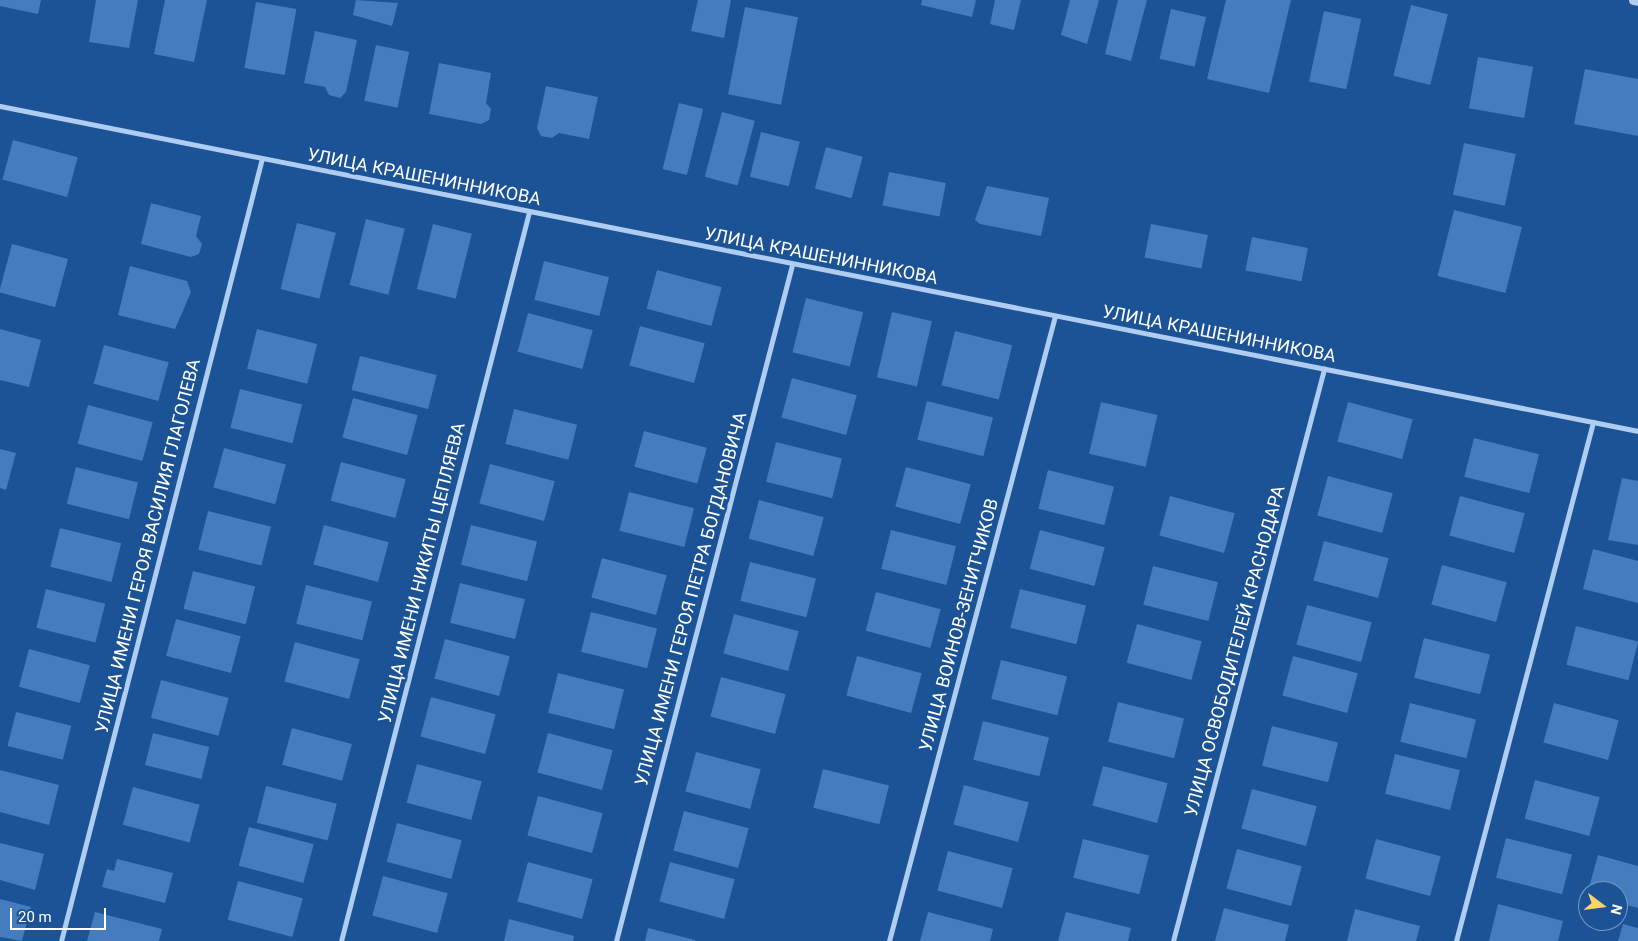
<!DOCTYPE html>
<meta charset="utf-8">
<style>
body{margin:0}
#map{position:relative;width:1638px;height:941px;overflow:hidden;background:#1b5396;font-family:Roboto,sans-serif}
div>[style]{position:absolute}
.building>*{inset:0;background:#447cbd;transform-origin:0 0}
.minor>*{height:5px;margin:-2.5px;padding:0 2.5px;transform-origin:2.5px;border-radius:2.5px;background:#aecdf0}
.tertiary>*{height:9px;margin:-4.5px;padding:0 4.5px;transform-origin:4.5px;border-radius:4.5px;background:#aecdf0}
span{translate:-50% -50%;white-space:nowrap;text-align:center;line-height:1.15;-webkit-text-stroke:5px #1b5396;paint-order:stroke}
.street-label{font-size:18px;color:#fff}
.north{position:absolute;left:1578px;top:881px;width:50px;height:50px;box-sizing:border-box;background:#1b5396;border:1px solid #7698c0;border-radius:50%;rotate:105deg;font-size:14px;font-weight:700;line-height:20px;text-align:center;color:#fff}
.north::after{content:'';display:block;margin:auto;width:18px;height:22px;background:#ffd26d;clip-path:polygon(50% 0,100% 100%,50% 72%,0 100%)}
.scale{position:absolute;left:10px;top:908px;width:96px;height:22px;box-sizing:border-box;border:2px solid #fff;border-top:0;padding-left:6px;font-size:15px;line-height:18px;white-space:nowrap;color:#fff;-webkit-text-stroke:4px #1b5396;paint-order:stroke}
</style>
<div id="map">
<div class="building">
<i style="clip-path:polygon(0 0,41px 0,38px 14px,0 6px)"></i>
<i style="clip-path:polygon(96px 0,138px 0,129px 48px,89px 42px)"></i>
<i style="clip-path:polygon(165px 0,207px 0,194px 62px,154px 54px)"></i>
<i style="clip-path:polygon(356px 0,398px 3px,392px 26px,353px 15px)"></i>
<i style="clip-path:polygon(698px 0,731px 0,724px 38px,691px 31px)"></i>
<i style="clip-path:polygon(922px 0,976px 0,972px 17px,921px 5px)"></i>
<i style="clip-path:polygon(995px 0,1021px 0,1014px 30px,990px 24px)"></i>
<i style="clip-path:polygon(1070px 0,1099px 0,1087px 44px,1061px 35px)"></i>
<i style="clip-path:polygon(1118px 0,1147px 0,1131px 61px,1105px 54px)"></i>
<i style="clip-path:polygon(1226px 0,1291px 0,1269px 93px,1207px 79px)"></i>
<i style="left:256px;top:2px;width:41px;height:67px;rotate:10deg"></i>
<i style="left:1411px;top:5px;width:38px;height:73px;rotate:14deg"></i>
<i style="left:745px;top:7px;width:54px;height:89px;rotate:11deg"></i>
<i style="left:1171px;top:9px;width:36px;height:51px;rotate:13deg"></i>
<i style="left:1324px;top:11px;width:38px;height:72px;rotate:12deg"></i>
<i style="clip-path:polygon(315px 31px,357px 40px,346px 92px,340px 98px,329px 95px,325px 87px,304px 83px)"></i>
<i style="left:376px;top:45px;width:34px;height:57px;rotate:12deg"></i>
<i style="left:1478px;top:57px;width:56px;height:52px;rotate:10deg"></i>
<i style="clip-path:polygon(439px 63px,491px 73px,486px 103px,491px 109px,489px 120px,481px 124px,429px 114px)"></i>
<i style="clip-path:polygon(1585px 69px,1638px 79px,1638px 136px,1574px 124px)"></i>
<i style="clip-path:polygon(546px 86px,598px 97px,589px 139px,559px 133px,552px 138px,541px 136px,537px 128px)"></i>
<i style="left:679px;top:103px;width:25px;height:68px;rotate:14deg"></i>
<i style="left:722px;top:112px;width:34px;height:67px;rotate:15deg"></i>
<i style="left:761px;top:132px;width:40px;height:46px;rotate:14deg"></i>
<i style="left:13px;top:140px;width:67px;height:41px;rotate:15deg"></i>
<i style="left:1464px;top:143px;width:53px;height:53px;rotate:12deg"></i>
<i style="left:826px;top:147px;width:38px;height:43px;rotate:15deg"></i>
<i style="left:889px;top:172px;width:58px;height:34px;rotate:11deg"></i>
<i style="clip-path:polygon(987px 186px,1049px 198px,1041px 236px,980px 224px,975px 220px)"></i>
<i style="clip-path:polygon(151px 203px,201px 216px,196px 236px,202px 244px,199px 254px,191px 257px,141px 244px)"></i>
<i style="left:1454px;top:210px;width:70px;height:68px;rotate:14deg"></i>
<i style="left:366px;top:219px;width:40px;height:68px;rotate:14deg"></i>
<i style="left:297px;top:223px;width:40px;height:68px;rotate:14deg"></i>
<i style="left:433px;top:224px;width:40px;height:67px;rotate:14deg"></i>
<i style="left:1151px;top:224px;width:58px;height:34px;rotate:11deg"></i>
<i style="left:1252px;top:237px;width:57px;height:34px;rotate:11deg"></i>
<i style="left:12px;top:244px;width:58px;height:50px;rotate:15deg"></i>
<i style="left:544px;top:261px;width:67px;height:40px;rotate:14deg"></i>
<i style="clip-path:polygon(130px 266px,187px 281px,191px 292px,175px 329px,118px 315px)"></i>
<i style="left:657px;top:270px;width:67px;height:40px;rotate:15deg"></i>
<i style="left:806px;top:298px;width:59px;height:56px;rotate:14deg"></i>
<i style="left:892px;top:312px;width:41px;height:67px;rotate:13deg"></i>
<i style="left:528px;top:313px;width:67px;height:40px;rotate:15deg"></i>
<i style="left:640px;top:326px;width:67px;height:41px;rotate:15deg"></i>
<i style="clip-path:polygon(0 329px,41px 340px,29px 387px,0 380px)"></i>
<i style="left:257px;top:329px;width:62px;height:41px;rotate:14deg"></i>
<i style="left:955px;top:331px;width:59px;height:56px;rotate:14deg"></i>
<i style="left:104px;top:345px;width:67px;height:40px;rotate:15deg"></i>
<i style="left:360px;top:356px;width:79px;height:35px;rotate:14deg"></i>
<i style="left:792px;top:378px;width:67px;height:41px;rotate:15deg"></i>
<i style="left:240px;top:389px;width:64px;height:40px;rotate:14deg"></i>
<i style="left:353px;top:398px;width:67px;height:41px;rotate:15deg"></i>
<i style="left:927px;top:401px;width:68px;height:40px;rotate:14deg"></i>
<i style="left:1101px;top:402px;width:58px;height:53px;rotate:13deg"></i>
<i style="left:1348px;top:402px;width:67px;height:41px;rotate:15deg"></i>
<i style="left:88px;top:405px;width:67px;height:40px;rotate:15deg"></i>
<i style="left:514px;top:409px;width:65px;height:36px;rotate:14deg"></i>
<i style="left:644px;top:431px;width:65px;height:37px;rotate:15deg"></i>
<i style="left:1474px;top:438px;width:67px;height:40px;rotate:14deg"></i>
<i style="left:776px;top:442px;width:68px;height:41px;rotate:14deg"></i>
<i style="left:224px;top:448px;width:64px;height:41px;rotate:15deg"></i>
<i style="clip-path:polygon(0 449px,16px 453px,6px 490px,0 488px)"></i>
<i style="left:341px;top:462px;width:67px;height:40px;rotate:15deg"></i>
<i style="left:490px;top:464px;width:67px;height:41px;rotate:15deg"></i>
<i style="left:76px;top:467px;width:64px;height:38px;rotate:14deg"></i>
<i style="left:906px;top:467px;width:67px;height:41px;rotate:15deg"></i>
<i style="left:1048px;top:470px;width:68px;height:40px;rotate:14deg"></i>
<i style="left:1328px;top:476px;width:67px;height:41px;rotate:15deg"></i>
<i style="clip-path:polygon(1622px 478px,1638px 481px,1638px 545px,1608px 540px)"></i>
<i style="left:629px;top:492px;width:67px;height:40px;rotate:14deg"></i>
<i style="left:1170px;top:496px;width:67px;height:41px;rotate:15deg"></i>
<i style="left:1460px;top:496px;width:67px;height:41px;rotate:15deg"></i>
<i style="left:759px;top:500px;width:67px;height:40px;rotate:15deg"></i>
<i style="left:208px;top:511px;width:65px;height:40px;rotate:14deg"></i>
<i style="left:324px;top:525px;width:67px;height:41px;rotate:15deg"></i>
<i style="left:471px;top:525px;width:68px;height:41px;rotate:14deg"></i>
<i style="left:60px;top:528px;width:63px;height:40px;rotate:14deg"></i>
<i style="left:891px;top:530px;width:67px;height:40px;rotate:14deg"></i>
<i style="left:1040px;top:530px;width:67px;height:40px;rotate:15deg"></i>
<i style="left:1324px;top:541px;width:67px;height:41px;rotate:15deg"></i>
<i style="clip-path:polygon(1593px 549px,1638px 561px,1638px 603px,1583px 589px)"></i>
<i style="left:602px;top:558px;width:67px;height:41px;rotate:15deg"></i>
<i style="left:750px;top:562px;width:68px;height:40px;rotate:14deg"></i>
<i style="left:1442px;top:565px;width:67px;height:41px;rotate:15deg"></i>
<i style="left:1153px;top:566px;width:67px;height:40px;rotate:14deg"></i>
<i style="left:193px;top:571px;width:64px;height:39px;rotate:14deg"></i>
<i style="left:460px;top:583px;width:67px;height:41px;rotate:14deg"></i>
<i style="left:306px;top:585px;width:68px;height:40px;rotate:14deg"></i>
<i style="left:46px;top:589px;width:61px;height:40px;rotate:14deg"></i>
<i style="left:1020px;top:589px;width:68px;height:40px;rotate:14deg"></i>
<i style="left:876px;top:592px;width:67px;height:40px;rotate:15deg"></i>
<i style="left:1307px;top:605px;width:67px;height:41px;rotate:15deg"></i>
<i style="left:591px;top:612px;width:68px;height:41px;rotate:14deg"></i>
<i style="left:734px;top:614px;width:67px;height:41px;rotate:15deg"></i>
<i style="left:176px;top:619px;width:67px;height:38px;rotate:15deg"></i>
<i style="left:1137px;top:624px;width:67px;height:40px;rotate:15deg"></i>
<i style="left:1576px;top:626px;width:64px;height:40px;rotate:14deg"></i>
<i style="left:1424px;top:638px;width:68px;height:41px;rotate:14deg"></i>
<i style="left:445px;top:639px;width:67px;height:41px;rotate:15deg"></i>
<i style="left:295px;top:642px;width:67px;height:41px;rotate:15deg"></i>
<i style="left:29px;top:649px;width:63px;height:39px;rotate:15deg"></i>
<i style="left:857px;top:656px;width:67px;height:41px;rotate:15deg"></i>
<i style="left:1293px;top:656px;width:67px;height:41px;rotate:15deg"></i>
<i style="left:1001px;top:660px;width:68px;height:40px;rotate:14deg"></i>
<i style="left:558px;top:673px;width:68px;height:41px;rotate:14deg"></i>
<i style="left:721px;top:677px;width:67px;height:41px;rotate:15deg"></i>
<i style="left:161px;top:680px;width:70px;height:39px;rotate:15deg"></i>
<i style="left:431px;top:697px;width:67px;height:41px;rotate:15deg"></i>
<i style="left:1118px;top:702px;width:68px;height:41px;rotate:14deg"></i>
<i style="left:1410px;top:703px;width:68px;height:40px;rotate:14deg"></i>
<i style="left:1554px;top:703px;width:67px;height:41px;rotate:15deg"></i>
<i style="left:16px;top:712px;width:57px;height:35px;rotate:14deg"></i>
<i style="left:983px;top:721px;width:68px;height:40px;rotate:14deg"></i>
<i style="left:1272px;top:726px;width:68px;height:41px;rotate:14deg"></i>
<i style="left:292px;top:728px;width:62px;height:38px;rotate:15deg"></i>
<i style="left:153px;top:733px;width:58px;height:33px;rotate:14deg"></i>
<i style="left:548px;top:733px;width:67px;height:41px;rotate:15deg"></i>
<i style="left:696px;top:752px;width:67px;height:41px;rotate:15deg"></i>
<i style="left:1395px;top:754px;width:67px;height:41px;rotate:14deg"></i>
<i style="left:417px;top:764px;width:67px;height:40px;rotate:15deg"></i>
<i style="left:1103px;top:766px;width:67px;height:41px;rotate:15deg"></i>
<i style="left:823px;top:769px;width:68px;height:40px;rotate:14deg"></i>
<i style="clip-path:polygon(0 770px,59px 785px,49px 825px,0 812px)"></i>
<i style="left:1535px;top:780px;width:67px;height:40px;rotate:15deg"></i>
<i style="left:964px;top:785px;width:67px;height:41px;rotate:15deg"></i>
<i style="left:266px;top:786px;width:73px;height:38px;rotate:14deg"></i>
<i style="left:133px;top:787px;width:69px;height:39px;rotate:15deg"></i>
<i style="left:1252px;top:789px;width:67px;height:41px;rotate:15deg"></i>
<i style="left:538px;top:796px;width:67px;height:41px;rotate:15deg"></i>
<i style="left:684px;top:811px;width:67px;height:41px;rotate:15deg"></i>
<i style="left:397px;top:823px;width:67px;height:40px;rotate:15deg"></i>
<i style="left:249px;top:827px;width:67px;height:40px;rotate:15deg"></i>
<i style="left:1506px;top:838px;width:68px;height:41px;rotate:14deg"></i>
<i style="left:1083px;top:839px;width:68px;height:40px;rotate:14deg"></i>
<i style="left:1376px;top:839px;width:67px;height:41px;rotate:15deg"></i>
<i style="clip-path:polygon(0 843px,44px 854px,35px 890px,0 880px)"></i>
<i style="left:1237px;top:849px;width:67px;height:41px;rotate:15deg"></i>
<i style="left:948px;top:851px;width:67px;height:41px;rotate:15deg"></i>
<i style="clip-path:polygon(1598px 855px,1638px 866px,1638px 908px,1618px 903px,1618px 891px,1588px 891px)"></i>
<i style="clip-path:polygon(117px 859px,173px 873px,165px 903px,102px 887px,107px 869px,114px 871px)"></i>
<i style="left:528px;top:862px;width:67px;height:41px;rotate:15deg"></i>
<i style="left:670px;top:862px;width:67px;height:41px;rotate:15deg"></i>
<i style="left:383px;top:876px;width:67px;height:41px;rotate:15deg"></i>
<i style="left:238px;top:881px;width:67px;height:40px;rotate:15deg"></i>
<i style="clip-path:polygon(0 899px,31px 907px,22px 941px,0 937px)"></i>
<i style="clip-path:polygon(1498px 904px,1563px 921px,1558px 941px,1489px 941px)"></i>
<i style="clip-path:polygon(1224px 908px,1289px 925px,1285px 941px,1215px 941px)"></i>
<i style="clip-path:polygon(1355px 909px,1420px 926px,1416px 941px,1347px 941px)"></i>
<i style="clip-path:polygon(95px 912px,162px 929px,159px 941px,87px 941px)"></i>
<i style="clip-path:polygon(928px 912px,993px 929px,990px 941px,920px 941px)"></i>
<i style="clip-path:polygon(1066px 912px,1131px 928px,1128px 941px,1058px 941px)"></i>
<i style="clip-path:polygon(509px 919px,574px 936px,573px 941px,504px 941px)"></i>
<i style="clip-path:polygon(1623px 924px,1638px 928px,1638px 941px,1618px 941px)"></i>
<i style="clip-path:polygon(648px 928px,695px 940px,695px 941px,645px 941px)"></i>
</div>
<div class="minor">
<i style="left:0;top:106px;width:1670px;rotate:11.22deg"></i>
<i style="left:61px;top:941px;width:808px;rotate:-75.6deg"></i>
<i style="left:341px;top:941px;width:753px;rotate:-75.54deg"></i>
<i style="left:616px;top:941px;width:699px;rotate:-75.41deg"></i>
<i style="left:889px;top:941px;width:647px;rotate:-75.13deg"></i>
<i style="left:1173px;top:941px;width:592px;rotate:-75.21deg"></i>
<i style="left:1456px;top:941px;width:537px;rotate:-75.21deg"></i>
</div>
<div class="tertiary">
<i style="left:1633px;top:0;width:5px;rotate:11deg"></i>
</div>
<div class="street-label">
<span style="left:424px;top:177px;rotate:11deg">УЛИЦА КРАШЕНИННИКОВА</span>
<span style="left:821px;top:256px;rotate:11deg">УЛИЦА КРАШЕНИННИКОВА</span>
<span style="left:1219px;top:334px;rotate:11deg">УЛИЦА КРАШЕНИННИКОВА</span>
<span style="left:148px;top:546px;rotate:-76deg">УЛИЦА ИМЕНИ ГЕРОЯ ВАСИЛИЯ ГЛАГОЛЕВА</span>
<span style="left:422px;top:573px;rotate:-76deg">УЛИЦА ИМЕНИ НИКИТЫ ЦЕПЛЯЕВА</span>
<span style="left:691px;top:599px;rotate:-75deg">УЛИЦА ИМЕНИ ГЕРОЯ ПЕТРА БОГДАНОВИЧА</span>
<span style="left:959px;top:625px;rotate:-75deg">УЛИЦА ВОИНОВ-ЗЕНИТЧИКОВ</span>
<span style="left:1235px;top:651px;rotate:-75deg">УЛИЦА ОСВОБОДИТЕЛЕЙ КРАСНОДАРА</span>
</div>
<div class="north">N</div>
<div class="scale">20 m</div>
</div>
